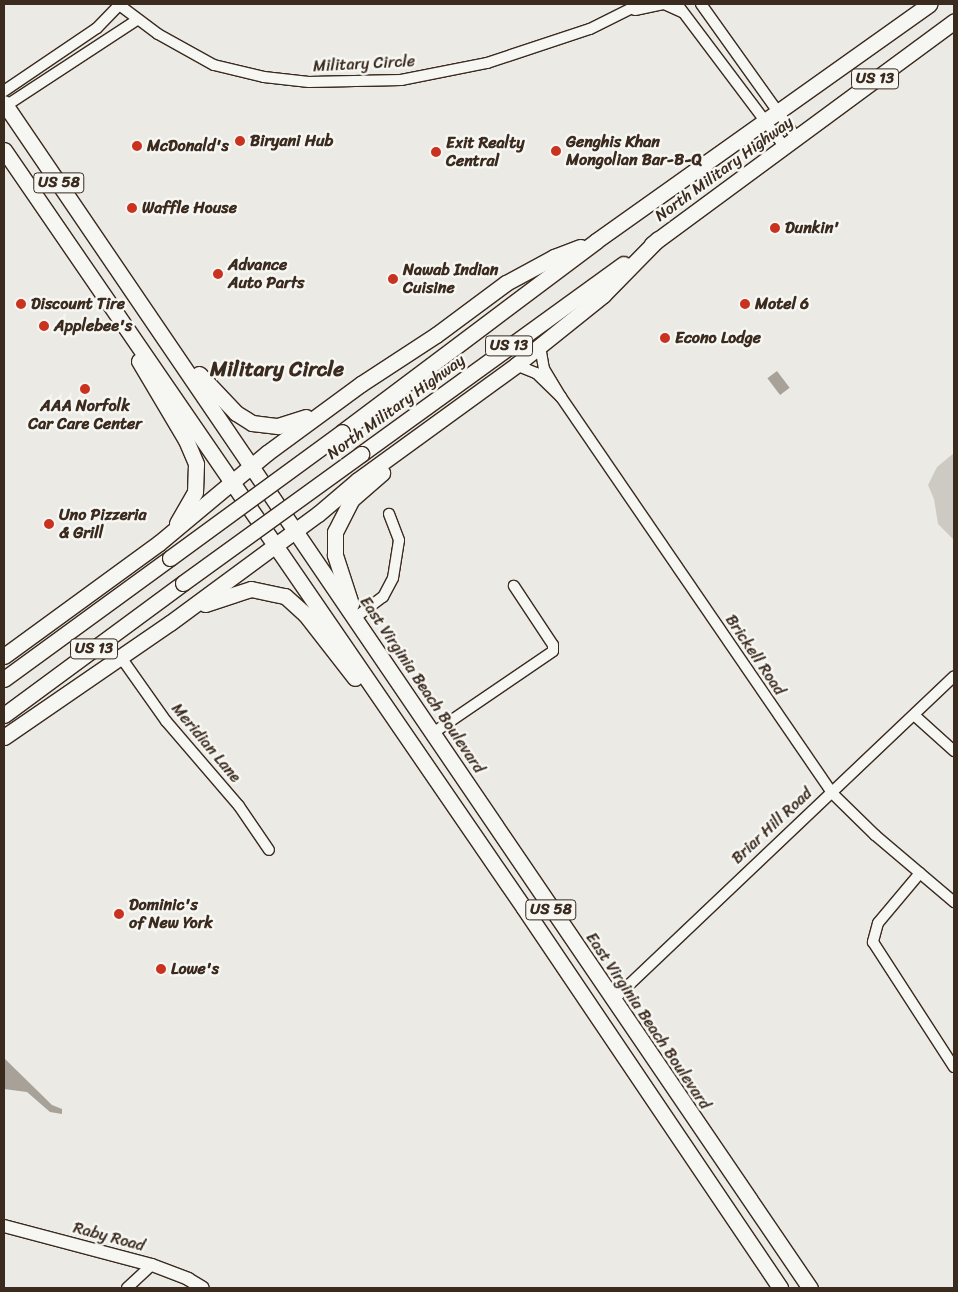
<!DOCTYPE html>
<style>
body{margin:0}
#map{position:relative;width:958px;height:1292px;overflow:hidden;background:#ebeae5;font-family:Sriracha,sans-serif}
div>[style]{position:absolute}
.green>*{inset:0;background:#cdcac4}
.water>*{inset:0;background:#a8a198;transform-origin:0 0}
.roads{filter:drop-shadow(1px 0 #3b2a1e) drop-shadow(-1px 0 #3b2a1e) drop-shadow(0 1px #3b2a1e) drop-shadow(0 -1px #3b2a1e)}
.minor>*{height:10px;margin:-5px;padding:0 5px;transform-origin:5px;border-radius:5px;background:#f6f6f2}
.tertiary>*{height:12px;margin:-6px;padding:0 6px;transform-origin:6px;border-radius:6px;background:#f6f6f2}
.primary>*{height:15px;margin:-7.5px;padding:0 7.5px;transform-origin:7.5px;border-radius:7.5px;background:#f6f6f2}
.bridges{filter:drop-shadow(1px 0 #3b2a1e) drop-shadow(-1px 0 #3b2a1e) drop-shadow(0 1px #3b2a1e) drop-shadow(0 -1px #3b2a1e)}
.primary-bridge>*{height:15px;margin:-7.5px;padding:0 7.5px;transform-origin:7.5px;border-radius:7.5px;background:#f6f6f2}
.dots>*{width:14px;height:14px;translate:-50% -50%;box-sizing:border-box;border:2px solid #f6f6f2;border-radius:50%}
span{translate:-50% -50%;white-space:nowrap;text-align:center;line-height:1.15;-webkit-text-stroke:5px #f6f6f2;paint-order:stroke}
.shield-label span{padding:1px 4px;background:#f6f6f2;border:1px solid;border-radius:4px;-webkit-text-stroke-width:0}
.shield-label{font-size:15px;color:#3b2a1e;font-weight:700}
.street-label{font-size:16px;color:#3b2a1e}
.poi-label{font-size:16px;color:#3b2a1e;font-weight:700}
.left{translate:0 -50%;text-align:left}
.district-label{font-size:21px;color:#3b2a1e;font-weight:700}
.frame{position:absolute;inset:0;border:5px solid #3b2a1e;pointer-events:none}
</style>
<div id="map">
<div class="green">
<i style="clip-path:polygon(954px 453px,954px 540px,938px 524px,934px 499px,928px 485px,937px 467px)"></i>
</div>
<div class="water">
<i style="left:777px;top:371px;width:21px;height:12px;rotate:53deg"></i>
<i style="clip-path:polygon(4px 1058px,52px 1105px,62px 1109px,62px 1114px,50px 1112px,27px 1092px,4px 1089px)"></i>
</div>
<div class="roads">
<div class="minor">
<i style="left:118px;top:4px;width:50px;rotate:36.9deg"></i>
<i style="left:158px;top:34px;width:64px;rotate:29deg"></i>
<i style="left:214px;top:65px;width:51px;rotate:13.5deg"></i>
<i style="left:264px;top:77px;width:45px;rotate:6.3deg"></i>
<i style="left:309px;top:82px;width:92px;rotate:-1.2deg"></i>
<i style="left:401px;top:80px;width:88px;rotate:-11.2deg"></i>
<i style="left:487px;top:63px;width:108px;rotate:-18.3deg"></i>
<i style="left:590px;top:29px;width:56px;rotate:-26.6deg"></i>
<i style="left:677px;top:4px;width:178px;rotate:53deg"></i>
<i style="left:701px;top:4px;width:163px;rotate:54.5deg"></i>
<i style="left:635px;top:10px;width:30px;rotate:-12deg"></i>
<i style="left:664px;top:4px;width:20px;rotate:24deg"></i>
<i style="left:4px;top:91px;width:112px;rotate:-34.1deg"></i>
<i style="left:97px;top:28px;width:32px;rotate:-46deg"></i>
<i style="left:4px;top:107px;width:159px;rotate:-33.2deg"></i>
<i style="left:516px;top:365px;width:22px;rotate:22deg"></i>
<i style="left:536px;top:373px;width:35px;rotate:44deg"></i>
<i style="left:561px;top:397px;width:33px;rotate:-121deg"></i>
<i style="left:544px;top:369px;width:22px;rotate:-100deg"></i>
<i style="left:561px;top:397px;width:478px;rotate:55.6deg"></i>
<i style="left:831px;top:792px;width:62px;rotate:44.3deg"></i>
<i style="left:875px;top:835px;width:104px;rotate:40.3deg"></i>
<i style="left:356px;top:617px;width:34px;rotate:-37deg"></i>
<i style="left:383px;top:597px;width:21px;rotate:-62deg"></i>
<i style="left:393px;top:578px;width:38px;rotate:-81deg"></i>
<i style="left:399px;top:540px;width:28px;rotate:-111deg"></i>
<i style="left:120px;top:656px;width:80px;rotate:54.7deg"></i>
<i style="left:166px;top:721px;width:112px;rotate:49.3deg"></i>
<i style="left:239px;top:806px;width:53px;rotate:55.7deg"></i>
<i style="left:914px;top:715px;width:54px;rotate:42deg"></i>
<i style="left:433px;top:733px;width:145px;rotate:-34.3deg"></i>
<i style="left:553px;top:651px;width:6px;rotate:-90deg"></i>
<i style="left:553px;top:645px;width:71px;rotate:-123.5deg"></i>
<i style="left:920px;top:873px;width:65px;rotate:130deg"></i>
<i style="left:878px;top:923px;width:20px;rotate:105deg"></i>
<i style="left:873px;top:942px;width:149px;rotate:57.1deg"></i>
<i style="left:613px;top:1000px;width:470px;rotate:-43.5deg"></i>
<i style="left:127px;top:1288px;width:34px;rotate:-43deg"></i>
</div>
<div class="tertiary">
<i style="left:4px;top:1226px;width:153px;rotate:14.8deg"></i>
<i style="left:152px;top:1265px;width:39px;rotate:21deg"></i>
<i style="left:188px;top:1279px;width:17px;rotate:31deg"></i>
</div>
<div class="primary">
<i style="left:4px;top:103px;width:1433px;rotate:55.78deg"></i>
<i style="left:4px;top:150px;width:919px;rotate:55.55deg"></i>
<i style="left:524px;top:908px;width:458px;rotate:56deg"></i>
<i style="left:652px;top:244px;width:375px;rotate:-36.4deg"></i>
<i style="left:139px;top:361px;width:92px;rotate:59.3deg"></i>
<i style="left:186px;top:440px;width:26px;rotate:67deg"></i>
<i style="left:196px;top:464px;width:28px;rotate:92deg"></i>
<i style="left:195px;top:492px;width:36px;rotate:120deg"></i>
<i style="left:199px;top:374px;width:54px;rotate:46.5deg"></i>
<i style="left:236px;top:413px;width:19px;rotate:32deg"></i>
<i style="left:252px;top:423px;width:26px;rotate:7deg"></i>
<i style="left:278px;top:426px;width:29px;rotate:-18deg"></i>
<i style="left:342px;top:432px;width:318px;rotate:-36.9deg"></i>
<i style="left:596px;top:241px;width:409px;rotate:-35.4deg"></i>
<i style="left:361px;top:454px;width:324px;rotate:-35.9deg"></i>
<i style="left:205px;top:604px;width:48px;rotate:-18.1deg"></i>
<i style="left:251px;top:589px;width:35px;rotate:12deg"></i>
<i style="left:285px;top:596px;width:27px;rotate:42deg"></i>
<i style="left:305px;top:614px;width:81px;rotate:52deg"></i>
<i style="left:351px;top:604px;width:52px;rotate:-108.1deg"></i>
<i style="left:335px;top:555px;width:23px;rotate:-90deg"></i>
<i style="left:335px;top:532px;width:37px;rotate:-63deg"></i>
<i style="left:352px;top:499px;width:40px;rotate:-41deg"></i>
<i style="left:4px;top:656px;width:192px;rotate:-36.1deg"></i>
<i style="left:159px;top:543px;width:141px;rotate:-39.8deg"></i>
<i style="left:267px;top:453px;width:117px;rotate:-36.3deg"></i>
<i style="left:361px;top:384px;width:90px;rotate:-33.2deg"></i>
<i style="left:436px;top:335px;width:87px;rotate:-36.6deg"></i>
<i style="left:506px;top:283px;width:55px;rotate:-28.4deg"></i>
<i style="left:554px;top:257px;width:28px;rotate:-21deg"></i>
<i style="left:4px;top:679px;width:205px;rotate:-36.1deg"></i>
<i style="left:4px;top:715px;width:222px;rotate:-36.4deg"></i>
<i style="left:4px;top:737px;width:201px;rotate:-34.5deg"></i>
<i style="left:170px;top:623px;width:184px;rotate:-36.4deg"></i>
<i style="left:318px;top:514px;width:52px;rotate:-40.4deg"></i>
<i style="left:358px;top:480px;width:195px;rotate:-36deg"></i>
<i style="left:516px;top:365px;width:112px;rotate:-38.8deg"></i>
<i style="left:603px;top:295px;width:78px;rotate:-45.5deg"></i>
</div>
</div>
<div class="bridges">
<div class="primary-bridge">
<i style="left:170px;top:558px;width:213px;rotate:-36.2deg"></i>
<i style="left:183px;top:583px;width:220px;rotate:-35.9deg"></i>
</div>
</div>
<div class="dots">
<i style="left:240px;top:141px;background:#c8321e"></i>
<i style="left:137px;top:146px;background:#c8321e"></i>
<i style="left:556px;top:151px;background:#c8321e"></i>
<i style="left:436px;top:152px;background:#c8321e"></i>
<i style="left:132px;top:208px;background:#c8321e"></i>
<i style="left:775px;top:228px;background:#c8321e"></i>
<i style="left:218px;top:274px;background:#c8321e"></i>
<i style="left:393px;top:279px;background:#c8321e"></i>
<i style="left:21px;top:304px;background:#c8321e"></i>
<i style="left:745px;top:304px;background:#c8321e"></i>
<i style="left:44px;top:326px;background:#c8321e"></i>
<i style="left:665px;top:338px;background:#c8321e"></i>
<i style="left:85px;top:389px;background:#c8321e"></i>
<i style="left:49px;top:524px;background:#c8321e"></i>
<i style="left:119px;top:914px;background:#c8321e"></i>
<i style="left:161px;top:969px;background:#c8321e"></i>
</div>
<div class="shield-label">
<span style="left:875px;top:79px">US 13</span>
<span style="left:59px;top:183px">US 58</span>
<span style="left:509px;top:346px">US 13</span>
<span style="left:94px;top:649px">US 13</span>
<span style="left:551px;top:910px">US 58</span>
</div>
<div class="street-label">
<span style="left:364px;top:64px;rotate:-3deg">Military Circle</span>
<span style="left:724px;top:169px;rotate:-36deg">North Military Highway</span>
<span style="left:396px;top:407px;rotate:-36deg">North Military Highway</span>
<span style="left:755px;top:655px;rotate:56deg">Brickell Road</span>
<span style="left:422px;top:685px;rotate:56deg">East Virginia Beach Boulevard</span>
<span style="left:206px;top:743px;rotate:50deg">Meridian Lane</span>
<span style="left:772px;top:826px;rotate:-43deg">Briar Hill Road</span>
<span style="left:648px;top:1021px;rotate:56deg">East Virginia Beach Boulevard</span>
<span style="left:109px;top:1237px;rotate:15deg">Raby Road</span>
</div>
<div class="poi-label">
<span class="left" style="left:250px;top:141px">Biryani Hub</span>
<span class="left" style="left:566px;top:151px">Genghis Khan<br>Mongolian Bar-B-Q</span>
<span class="left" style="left:446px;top:152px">Exit Realty<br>Central</span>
<span class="left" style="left:147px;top:146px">McDonald's</span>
<span class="left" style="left:142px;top:208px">Waffle House</span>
<span class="left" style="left:785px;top:228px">Dunkin'</span>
<span class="left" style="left:228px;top:274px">Advance<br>Auto Parts</span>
<span class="left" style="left:403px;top:279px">Nawab Indian<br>Cuisine</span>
<span class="left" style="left:31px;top:304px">Discount Tire</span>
<span class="left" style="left:755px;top:304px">Motel 6</span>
<span class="left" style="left:54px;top:326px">Applebee's</span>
<span class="left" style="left:675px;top:338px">Econo Lodge</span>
<span style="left:85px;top:415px">AAA Norfolk<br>Car Care Center</span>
<span class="left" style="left:59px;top:524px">Uno Pizzeria<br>&amp; Grill</span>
<span class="left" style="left:129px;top:914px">Dominic's<br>of New York</span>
<span class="left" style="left:171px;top:969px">Lowe's</span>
</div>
<div class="district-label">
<span style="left:277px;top:369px">Military Circle</span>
</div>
<div class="frame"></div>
</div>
